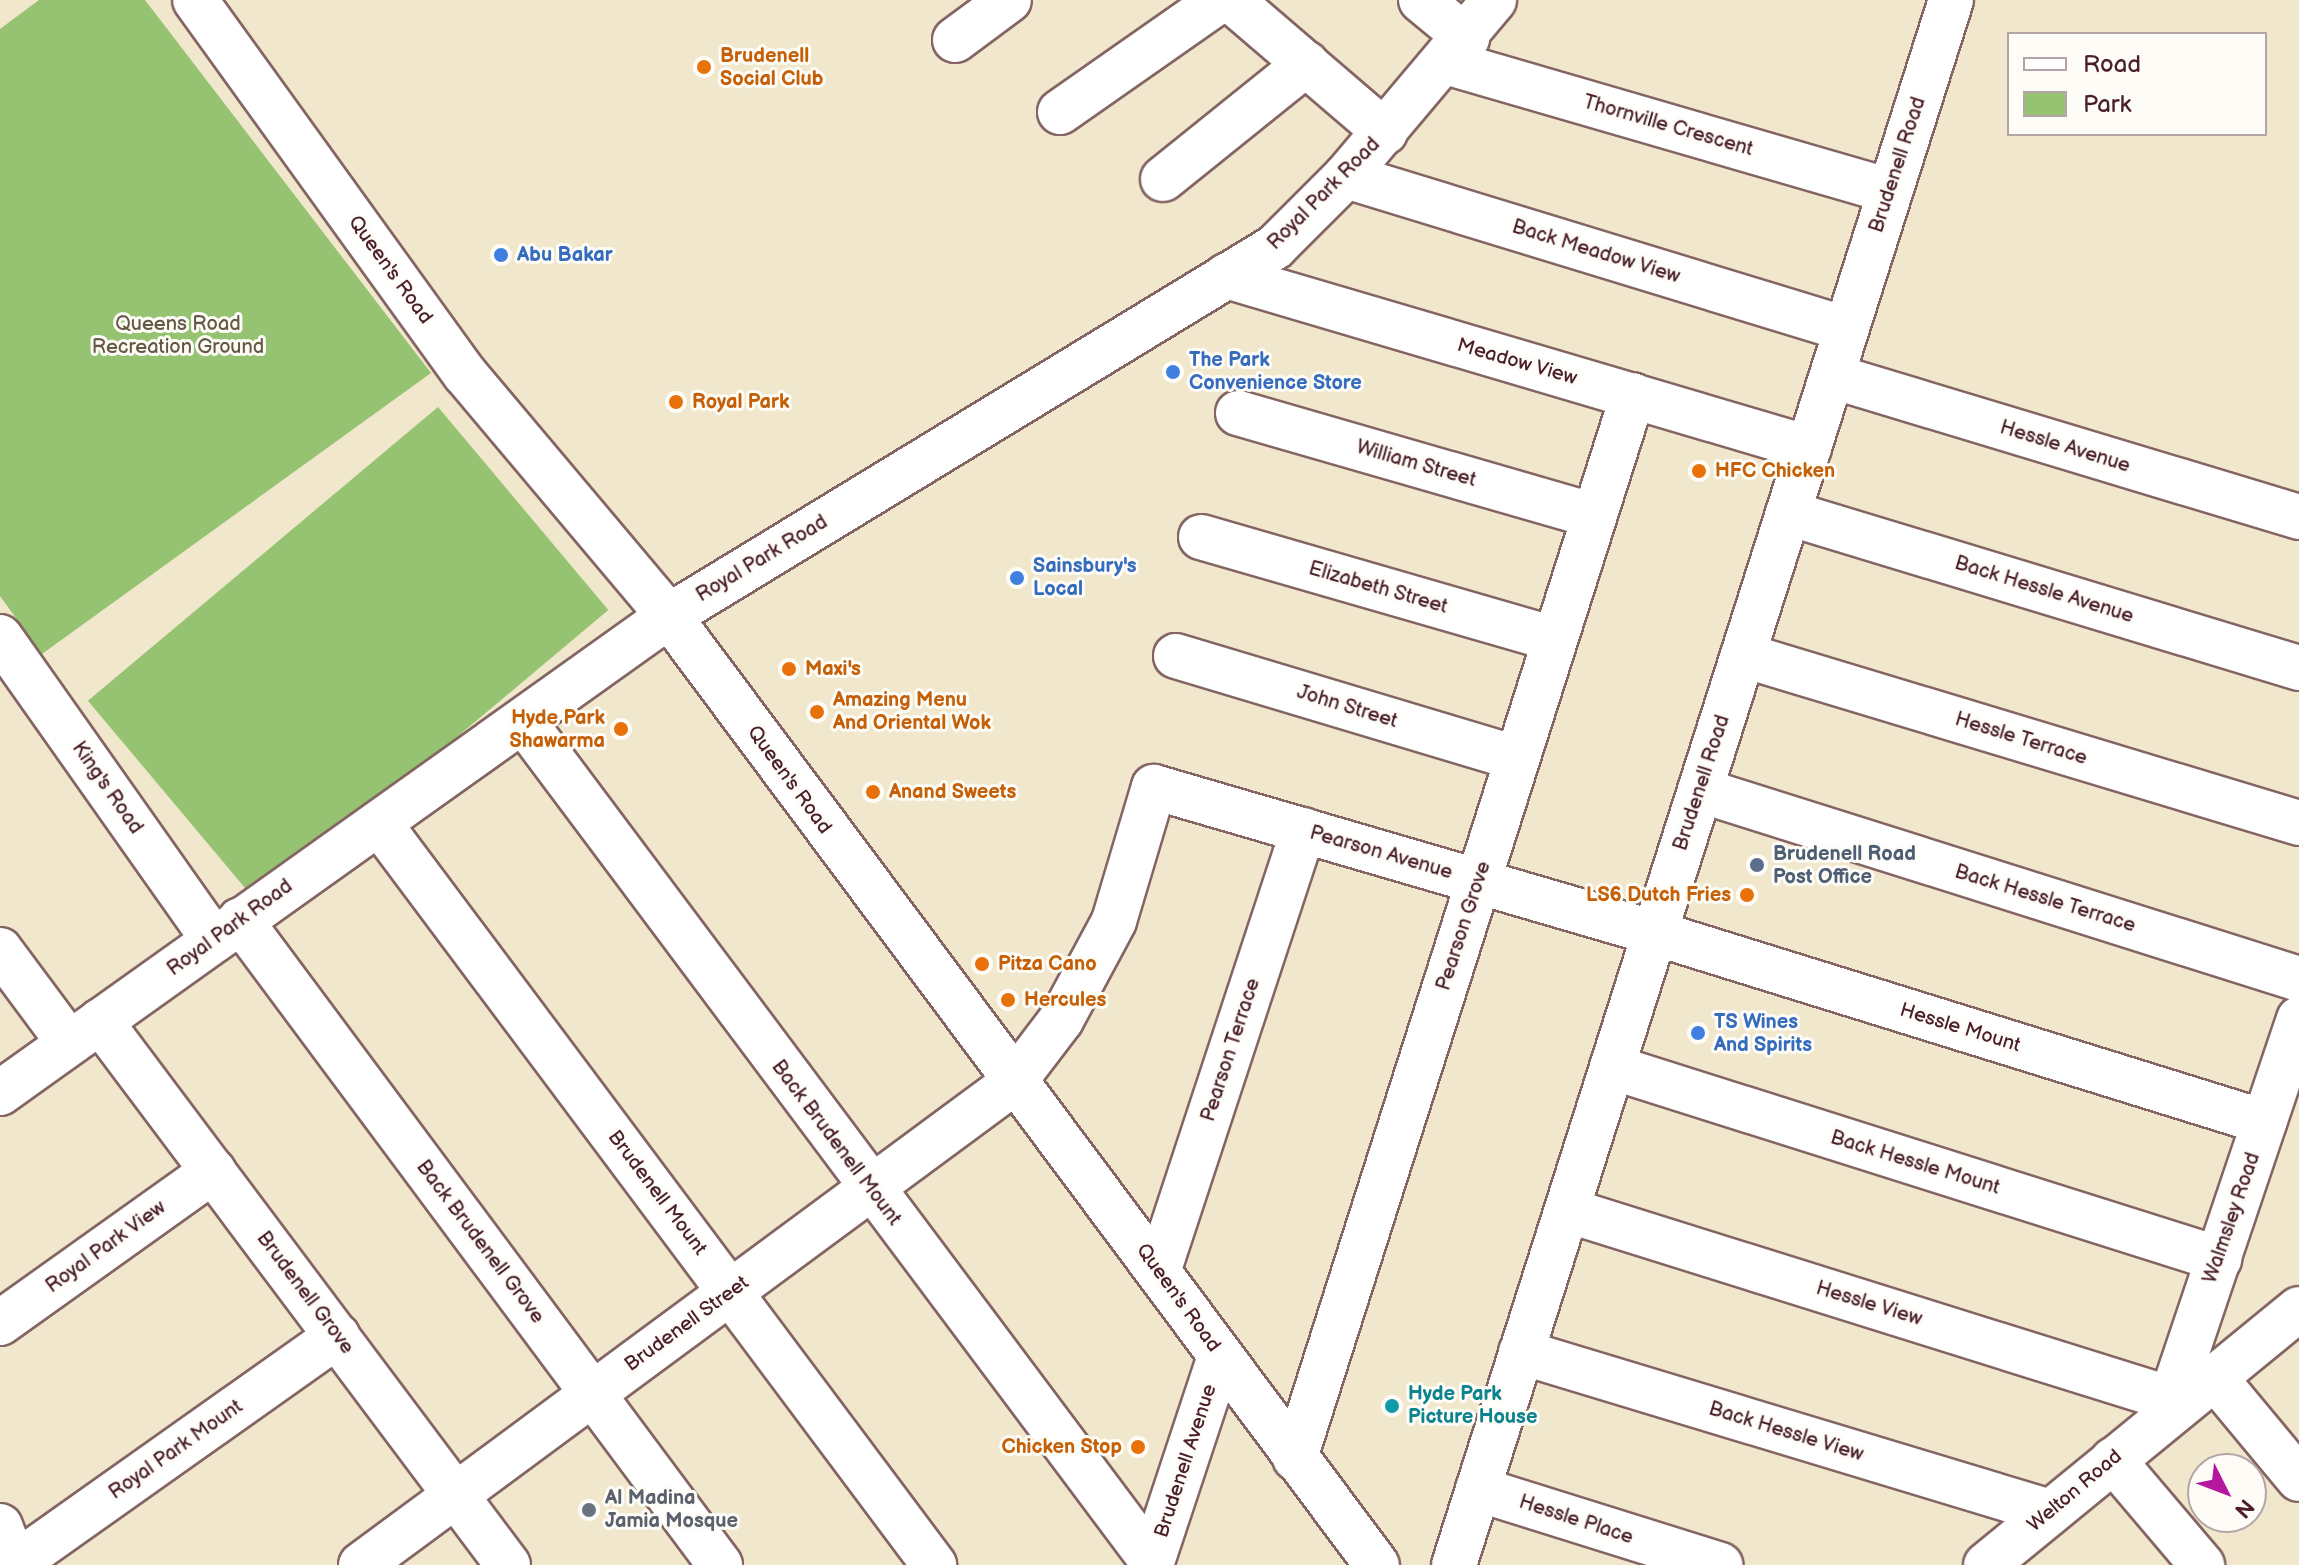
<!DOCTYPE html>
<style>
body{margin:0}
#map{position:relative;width:2299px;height:1565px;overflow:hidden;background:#f1e7cc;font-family:"Balsamiq Sans",sans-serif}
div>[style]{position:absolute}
.green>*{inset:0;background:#95c371;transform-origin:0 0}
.roads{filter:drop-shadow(2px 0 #846563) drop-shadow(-2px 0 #846563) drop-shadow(0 2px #846563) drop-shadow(0 -2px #846563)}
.minor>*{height:44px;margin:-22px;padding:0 22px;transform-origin:22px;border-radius:22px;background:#fff}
.dots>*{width:22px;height:22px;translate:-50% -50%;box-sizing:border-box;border:4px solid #fdfcf7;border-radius:50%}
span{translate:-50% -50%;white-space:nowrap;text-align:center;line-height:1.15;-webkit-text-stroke:6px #fdfcf7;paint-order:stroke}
.food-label{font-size:20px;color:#c56008;font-weight:700}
.left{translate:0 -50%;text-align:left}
.right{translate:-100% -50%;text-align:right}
.street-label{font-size:20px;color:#4a1f2b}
.shop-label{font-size:20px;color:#366cbe;font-weight:700}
.park-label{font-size:20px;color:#645844}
.service-label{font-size:20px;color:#4e5e75;font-weight:700}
.culture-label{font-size:20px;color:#0d838f;font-weight:700}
.worship-label{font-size:20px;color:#5b616d;font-weight:700}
.legend{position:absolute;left:2007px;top:32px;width:260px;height:104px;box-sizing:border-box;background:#fdfcf7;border:2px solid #b5a4a5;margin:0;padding:10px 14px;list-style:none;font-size:24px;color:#4a1f2b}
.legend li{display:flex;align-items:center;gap:16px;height:40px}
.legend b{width:40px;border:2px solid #b5a4a5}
.north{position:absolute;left:2187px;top:1453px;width:80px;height:80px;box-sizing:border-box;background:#fdfcf7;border:2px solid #b5a4a5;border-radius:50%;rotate:132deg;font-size:22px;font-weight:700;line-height:32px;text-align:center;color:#4a1f2b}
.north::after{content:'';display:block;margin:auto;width:28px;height:36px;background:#b5179e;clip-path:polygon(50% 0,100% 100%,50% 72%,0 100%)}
</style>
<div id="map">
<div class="green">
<i style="clip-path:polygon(39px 0,145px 0,431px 373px,42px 654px,0 596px,0 29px)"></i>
<i style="left:438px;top:407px;width:265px;height:457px;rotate:50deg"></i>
</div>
<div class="roads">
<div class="minor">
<i style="left:195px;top:0;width:461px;rotate:54.2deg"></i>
<i style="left:465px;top:374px;width:317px;rotate:49.9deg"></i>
<i style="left:669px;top:616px;width:1184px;rotate:53.28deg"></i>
<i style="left:1231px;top:0;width:203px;rotate:40.6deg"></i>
<i style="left:1421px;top:0;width:60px;rotate:39.6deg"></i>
<i style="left:955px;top:40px;width:67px;rotate:-36.5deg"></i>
<i style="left:1446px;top:62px;width:462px;rotate:16.2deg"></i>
<i style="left:1060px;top:112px;width:195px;rotate:-35deg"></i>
<i style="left:1346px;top:176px;width:523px;rotate:17.01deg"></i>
<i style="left:1163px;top:179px;width:184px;rotate:-38.8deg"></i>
<i style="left:1226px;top:276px;width:608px;rotate:16.44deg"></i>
<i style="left:1832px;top:376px;width:488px;rotate:16.8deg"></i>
<i style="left:1238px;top:413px;width:371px;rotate:16.1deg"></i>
<i style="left:1788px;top:513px;width:534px;rotate:16.87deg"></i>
<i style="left:1201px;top:537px;width:368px;rotate:16.1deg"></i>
<i style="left:0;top:637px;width:371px;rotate:54.8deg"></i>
<i style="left:1743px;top:655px;width:581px;rotate:16.81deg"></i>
<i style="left:1176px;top:656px;width:356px;rotate:16.7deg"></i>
<i style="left:524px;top:722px;width:1048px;rotate:53.18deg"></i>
<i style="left:1700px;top:790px;width:628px;rotate:17.51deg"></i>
<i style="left:379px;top:823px;width:927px;rotate:53.2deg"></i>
<i style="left:240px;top:920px;width:804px;rotate:53.34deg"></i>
<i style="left:0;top:950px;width:116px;rotate:53.4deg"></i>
<i style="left:100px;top:1021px;width:680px;rotate:53.13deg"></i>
<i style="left:1612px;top:1067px;width:637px;rotate:17.55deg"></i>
<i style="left:0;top:1093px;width:822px;rotate:-35.49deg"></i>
<i style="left:669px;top:616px;width:710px;rotate:-31.34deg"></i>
<i style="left:1275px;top:247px;width:100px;rotate:-45deg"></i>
<i style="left:1346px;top:176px;width:230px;rotate:-49.9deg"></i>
<i style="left:1567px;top:1210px;width:633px;rotate:17.38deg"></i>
<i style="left:1159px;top:1269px;width:462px;rotate:-71.8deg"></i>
<i style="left:0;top:1323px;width:262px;rotate:-35.5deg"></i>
<i style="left:1521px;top:1352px;width:553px;rotate:16.83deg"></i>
<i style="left:2215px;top:1378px;width:131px;rotate:50.3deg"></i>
<i style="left:2165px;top:1417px;width:420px;rotate:-71.4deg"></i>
<i style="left:1295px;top:1458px;width:1115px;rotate:-72.36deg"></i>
<i style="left:2113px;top:1460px;width:138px;rotate:49.7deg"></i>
<i style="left:1478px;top:1489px;width:254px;rotate:17.4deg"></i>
<i style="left:0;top:1526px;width:42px;rotate:69deg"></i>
<i style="left:15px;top:1564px;width:395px;rotate:-35.3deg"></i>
<i style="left:361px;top:1565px;width:811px;rotate:-36.47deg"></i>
<i style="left:1013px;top:1083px;width:79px;rotate:-52.7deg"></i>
<i style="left:1061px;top:1020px;width:112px;rotate:-61.8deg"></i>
<i style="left:1114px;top:921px;width:140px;rotate:-73.4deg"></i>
<i style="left:1154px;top:787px;width:522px;rotate:16.25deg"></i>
<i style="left:1655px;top:933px;width:638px;rotate:17.24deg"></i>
<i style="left:1151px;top:1565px;width:220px;rotate:-71.7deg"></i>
<i style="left:1454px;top:1565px;width:1642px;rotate:-72.38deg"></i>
<i style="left:1986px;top:1565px;width:404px;rotate:-39.3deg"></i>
</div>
</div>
<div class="dots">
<i style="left:704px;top:67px;background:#e8710a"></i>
<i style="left:501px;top:255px;background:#3f7fe0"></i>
<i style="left:1173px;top:372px;background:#3f7fe0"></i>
<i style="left:676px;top:402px;background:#e8710a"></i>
<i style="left:1699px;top:471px;background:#e8710a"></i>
<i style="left:1017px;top:578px;background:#3f7fe0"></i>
<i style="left:789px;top:669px;background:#e8710a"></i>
<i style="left:817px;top:712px;background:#e8710a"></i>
<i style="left:621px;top:729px;background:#e8710a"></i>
<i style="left:873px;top:792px;background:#e8710a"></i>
<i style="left:1757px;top:865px;background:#5c6f8a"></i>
<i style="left:1747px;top:895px;background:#e8710a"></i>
<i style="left:982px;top:964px;background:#e8710a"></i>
<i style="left:1008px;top:1000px;background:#e8710a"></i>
<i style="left:1698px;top:1033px;background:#3f7fe0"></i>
<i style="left:1392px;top:1406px;background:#0f9aa8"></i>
<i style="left:1138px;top:1447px;background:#e8710a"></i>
<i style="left:589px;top:1510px;background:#6b7280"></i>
</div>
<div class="food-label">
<span class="left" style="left:720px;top:68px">Brudenell<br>Social Club</span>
<span class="left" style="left:692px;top:402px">Royal Park</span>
<span class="left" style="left:1715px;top:471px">HFC Chicken</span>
<span class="left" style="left:805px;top:669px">Maxi's</span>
<span class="left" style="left:833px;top:712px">Amazing Menu<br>And Oriental Wok</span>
<span class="right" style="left:605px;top:730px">Hyde Park<br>Shawarma</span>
<span class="left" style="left:889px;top:792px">Anand Sweets</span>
<span class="right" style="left:1731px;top:895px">LS6 Dutch Fries</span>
<span class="left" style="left:998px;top:964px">Pitza Cano</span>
<span class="left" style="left:1024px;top:1000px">Hercules</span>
<span class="right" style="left:1122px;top:1447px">Chicken Stop</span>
</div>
<div class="street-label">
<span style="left:1668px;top:126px;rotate:16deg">Thornville Crescent</span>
<span style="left:1898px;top:165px;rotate:-72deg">Brudenell Road</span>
<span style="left:1324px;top:194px;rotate:-45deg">Royal Park Road</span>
<span style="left:1596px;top:252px;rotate:17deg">Back Meadow View</span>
<span style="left:390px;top:270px;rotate:54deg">Queen's Road</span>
<span style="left:1517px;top:362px;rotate:16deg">Meadow View</span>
<span style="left:2065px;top:447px;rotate:17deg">Hessle Avenue</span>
<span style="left:1416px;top:464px;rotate:16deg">William Street</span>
<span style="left:762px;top:559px;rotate:-31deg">Royal Park Road</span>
<span style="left:1378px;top:588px;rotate:16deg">Elizabeth Street</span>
<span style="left:2044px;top:590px;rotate:17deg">Back Hessle Avenue</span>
<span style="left:1347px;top:707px;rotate:17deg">John Street</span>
<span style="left:2021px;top:739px;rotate:17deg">Hessle Terrace</span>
<span style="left:789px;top:780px;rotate:54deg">Queen's Road</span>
<span style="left:1702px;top:783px;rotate:-72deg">Brudenell Road</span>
<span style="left:107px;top:788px;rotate:55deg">King's Road</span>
<span style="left:1381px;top:853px;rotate:16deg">Pearson Avenue</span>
<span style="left:2045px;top:899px;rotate:17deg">Back Hessle Terrace</span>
<span style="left:1464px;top:926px;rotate:-72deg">Pearson Grove</span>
<span style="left:230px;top:928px;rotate:-36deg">Royal Park Road</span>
<span style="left:1960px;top:1028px;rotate:17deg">Hessle Mount</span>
<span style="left:1231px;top:1050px;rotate:-72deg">Pearson Terrace</span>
<span style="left:836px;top:1143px;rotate:53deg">Back Brudenell Mount</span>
<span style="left:1915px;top:1163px;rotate:17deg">Back Hessle Mount</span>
<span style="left:657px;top:1193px;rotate:53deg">Brudenell Mount</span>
<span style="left:2232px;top:1218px;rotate:-71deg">Walmsley Road</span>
<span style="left:480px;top:1242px;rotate:53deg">Back Brudenell Grove</span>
<span style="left:106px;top:1247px;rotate:-36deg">Royal Park View</span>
<span style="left:305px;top:1293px;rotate:53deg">Brudenell Grove</span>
<span style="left:1178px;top:1298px;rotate:54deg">Queen's Road</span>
<span style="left:1869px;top:1304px;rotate:17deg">Hessle View</span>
<span style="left:687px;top:1324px;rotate:-36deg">Brudenell Street</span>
<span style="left:1786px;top:1432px;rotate:17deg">Back Hessle View</span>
<span style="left:176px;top:1450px;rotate:-35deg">Royal Park Mount</span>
<span style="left:1186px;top:1461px;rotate:-72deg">Brudenell Avenue</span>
<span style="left:2075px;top:1491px;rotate:-40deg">Welton Road</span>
<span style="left:1576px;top:1520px;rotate:18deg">Hessle Place</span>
</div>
<div class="shop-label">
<span class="left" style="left:517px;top:255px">Abu Bakar</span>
<span class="left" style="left:1189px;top:372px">The Park<br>Convenience Store</span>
<span class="left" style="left:1033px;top:578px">Sainsbury's<br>Local</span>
<span class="left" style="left:1714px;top:1034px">TS Wines<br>And Spirits</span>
</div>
<div class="park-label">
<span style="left:178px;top:336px">Queens Road<br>Recreation Ground</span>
</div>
<div class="service-label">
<span class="left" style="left:1773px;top:866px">Brudenell Road<br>Post Office</span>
</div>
<div class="culture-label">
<span class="left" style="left:1408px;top:1406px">Hyde Park<br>Picture House</span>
</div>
<div class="worship-label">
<span class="left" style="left:605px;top:1510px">Al Madina<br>Jamia Mosque</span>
</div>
<ul class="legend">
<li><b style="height:10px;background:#fff"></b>Road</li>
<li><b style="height:22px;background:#95c371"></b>Park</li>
</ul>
<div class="north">N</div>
</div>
